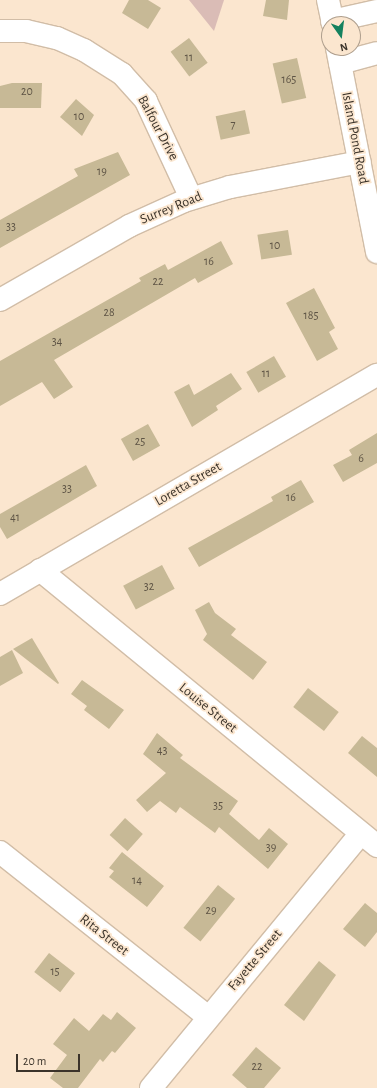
<!DOCTYPE html>
<style>
body{margin:0}
#map{position:relative;width:377px;height:1088px;overflow:hidden;background:#fbe6cf;font-family:"Alegreya Sans",sans-serif}
div>[style]{position:absolute}
.green>*{inset:0;background:#dabcb6}
.building>*{inset:0;background:#c7b996;transform-origin:0 0}
.roads{filter:drop-shadow(1px 0 #d1bda7) drop-shadow(-1px 0 #d1bda7) drop-shadow(0 1px #d1bda7) drop-shadow(0 -1px #d1bda7)}
.minor>*{height:22px;margin:-11px;padding:0 11px;transform-origin:11px;border-radius:11px;background:#fff}
.major>*{height:22px;margin:-11px;padding:0 11px;transform-origin:11px;border-radius:11px;background:#fff}
span{translate:-50% -50%;white-space:nowrap;text-align:center;line-height:1.15;-webkit-text-stroke:3.5px #fbe6cf;paint-order:stroke}
.number-label{font-size:12px;color:#5e5445}
.number-label span{-webkit-text-stroke-width:0}
.street-label{font-size:14px;color:#3b332a}
.north{position:absolute;left:321px;top:16px;width:40px;height:40px;box-sizing:border-box;background:#fbe6cf;border:1px solid #ae9e8d;border-radius:50%;rotate:166deg;font-size:11px;font-weight:700;line-height:16px;text-align:center;color:#3b332a}
.north::after{content:'';display:block;margin:auto;width:14px;height:18px;background:#14815e;clip-path:polygon(50% 0,100% 100%,50% 72%,0 100%)}
.scale{position:absolute;left:16px;top:1054px;width:64px;height:18px;box-sizing:border-box;border:2px solid #3b332a;border-top:0;padding-left:5px;font-size:12px;line-height:14px;white-space:nowrap;color:#3b332a;-webkit-text-stroke:3px #fbe6cf;paint-order:stroke}
</style>
<div id="map">
<div class="green">
<i style="clip-path:polygon(189px 0,224px 0,214px 31px)"></i>
</div>
<div class="building">
<i style="clip-path:polygon(129px 0,148px 0,161px 8px,148px 29px,122px 13px)"></i>
<i style="clip-path:polygon(266px 0,289px 0,287px 20px,263px 16px)"></i>
<i style="left:189px;top:38px;width:31px;height:23px;rotate:53deg"></i>
<i style="left:297px;top:58px;width:41px;height:25px;rotate:77deg"></i>
<i style="clip-path:polygon(12px 83px,42px 83px,41px 108px,0 108px,0 86px)"></i>
<i style="clip-path:polygon(76px 99px,94px 115px,82px 136px,60px 117px)"></i>
<i style="left:245px;top:110px;width:24px;height:30px;rotate:78deg"></i>
<i style="clip-path:polygon(118px 152px,130px 175px,0 248px,0 220px,78px 176px,74px 169px)"></i>
<i style="left:288px;top:230px;width:25px;height:31px;rotate:81deg"></i>
<i style="clip-path:polygon(221px 241px,233px 264px,198px 283px,195px 278px,54px 360px,73px 387px,54px 399px,42px 382px,0 406px,0 361px,141px 281px,139px 278px,165px 264px,168px 270px)"></i>
<i style="clip-path:polygon(314px 288px,335px 328px,329px 332px,338px 349px,317px 361px,286px 303px)"></i>
<i style="left:274px;top:356px;width:24px;height:32px;rotate:60deg"></i>
<i style="clip-path:polygon(231px 373px,242px 389px,216px 406px,218px 410px,192px 427px,174px 392px,189px 384px,194px 395px)"></i>
<i style="left:148px;top:424px;width:25px;height:31px;rotate:61deg"></i>
<i style="clip-path:polygon(377px 433px,377px 463px,343px 482px,333px 465px,352px 455px,349px 450px)"></i>
<i style="clip-path:polygon(86px 465px,97px 486px,7px 539px,0 527px,0 514px)"></i>
<i style="clip-path:polygon(301px 480px,314px 502px,199px 567px,188px 548px,273px 501px,271px 497px)"></i>
<i style="left:162px;top:565px;width:27px;height:44px;rotate:62deg"></i>
<i style="clip-path:polygon(209px 602px,215px 613px,236px 629px,231px 635px,267px 662px,253px 680px,203px 640px,207px 634px,195px 610px)"></i>
<i style="clip-path:polygon(32px 638px,59px 683px,58px 684px,13px 649px)"></i>
<i style="clip-path:polygon(12px 650px,23px 673px,0 686px,0 657px)"></i>
<i style="clip-path:polygon(82px 680px,124px 710px,109px 729px,84px 710px,87px 706px,71px 694px)"></i>
<i style="left:308px;top:688px;width:39px;height:24px;rotate:38deg"></i>
<i style="clip-path:polygon(157px 733px,183px 755px,180px 758px,238px 801px,229px 814px,259px 840px,269px 828px,288px 844px,268px 869px,219px 827px,215px 833px,180px 807px,176px 813px,160px 801px,147px 812px,136px 800px,166px 773px,143px 754px)"></i>
<i style="clip-path:polygon(362px 736px,377px 748px,377px 777px,348px 753px)"></i>
<i style="left:125px;top:818px;width:24px;height:23px;rotate:42deg"></i>
<i style="clip-path:polygon(122px 852px,164px 886px,147px 907px,109px 877px,114px 871px,109px 868px)"></i>
<i style="left:218px;top:885px;width:22px;height:55px;rotate:39deg"></i>
<i style="clip-path:polygon(365px 903px,377px 913px,377px 932px,365px 947px,343px 929px)"></i>
<i style="left:49px;top:953px;width:33px;height:24px;rotate:38deg"></i>
<i style="clip-path:polygon(319px 961px,336px 975px,304px 1021px,284px 1005px)"></i>
<i style="clip-path:polygon(117px 1012px,136px 1028px,115px 1053px,112px 1051px,103px 1062px,100px 1059px,78px 1088px,63px 1088px,50px 1078px,67px 1055px,53px 1044px,74px 1018px,89px 1031px,103px 1014px,111px 1020px)"></i>
<i style="clip-path:polygon(256px 1047px,281px 1068px,264px 1088px,247px 1088px,232px 1075px)"></i>
</div>
<div class="roads">
<div class="minor">
<i style="left:332px;top:21px;width:46px;rotate:-12.5deg"></i>
<i style="left:0;top:31px;width:26px"></i>
<i style="left:26px;top:31px;width:32px;rotate:13deg"></i>
<i style="left:57px;top:38px;width:30px;rotate:24deg"></i>
<i style="left:84px;top:50px;width:45px;rotate:32.3deg"></i>
<i style="left:122px;top:74px;width:36px;rotate:48deg"></i>
<i style="left:146px;top:101px;width:107px;rotate:65.1deg"></i>
<i style="left:340px;top:63px;width:38px;rotate:-15deg"></i>
<i style="left:0;top:300px;width:149px;rotate:-29.8deg"></i>
<i style="left:129px;top:226px;width:60px;rotate:-24.4deg"></i>
<i style="left:184px;top:201px;width:48px;rotate:-16.9deg"></i>
<i style="left:230px;top:187px;width:132px;rotate:-10.9deg"></i>
<i style="left:40px;top:570px;width:436px;rotate:39.3deg"></i>
<i style="left:0;top:594px;width:436px;rotate:-30.2deg"></i>
<i style="left:0;top:852px;width:265px;rotate:38.4deg"></i>
<i style="left:151px;top:1088px;width:330px;rotate:-50.5deg"></i>
</div>
<div class="major">
<i style="left:328px;top:0;width:25px;rotate:78deg"></i>
<i style="left:337px;top:48px;width:208px;rotate:78.9deg"></i>
</div>
</div>
<div class="number-label">
<span style="left:189px;top:58px">11</span>
<span style="left:289px;top:80px">165</span>
<span style="left:27px;top:92px">20</span>
<span style="left:79px;top:117px">10</span>
<span style="left:233px;top:125px">7</span>
<span style="left:102px;top:172px">19</span>
<span style="left:11px;top:227px">33</span>
<span style="left:275px;top:246px">10</span>
<span style="left:209px;top:262px">16</span>
<span style="left:158px;top:282px">22</span>
<span style="left:109px;top:313px">28</span>
<span style="left:311px;top:316px">185</span>
<span style="left:57px;top:342px">34</span>
<span style="left:266px;top:374px">11</span>
<span style="left:140px;top:442px">25</span>
<span style="left:361px;top:459px">6</span>
<span style="left:67px;top:489px">33</span>
<span style="left:291px;top:498px">16</span>
<span style="left:15px;top:518px">41</span>
<span style="left:149px;top:587px">32</span>
<span style="left:162px;top:751px">43</span>
<span style="left:218px;top:806px">35</span>
<span style="left:271px;top:848px">39</span>
<span style="left:137px;top:881px">14</span>
<span style="left:211px;top:911px">29</span>
<span style="left:55px;top:972px">15</span>
<span style="left:257px;top:1067px">22</span>
</div>
<div class="street-label">
<span style="left:158px;top:128px;rotate:62deg">Balfour Drive</span>
<span style="left:355px;top:138px;rotate:79deg">Island Pond Road</span>
<span style="left:171px;top:208px;rotate:-22deg">Surrey Road</span>
<span style="left:188px;top:484px;rotate:-30deg">Loretta Street</span>
<span style="left:208px;top:708px;rotate:39deg">Louise Street</span>
<span style="left:104px;top:935px;rotate:38deg">Rita Street</span>
<span style="left:255px;top:960px;rotate:-50deg">Fayette Street</span>
</div>
<div class="north">N</div>
<div class="scale">20 m</div>
</div>
